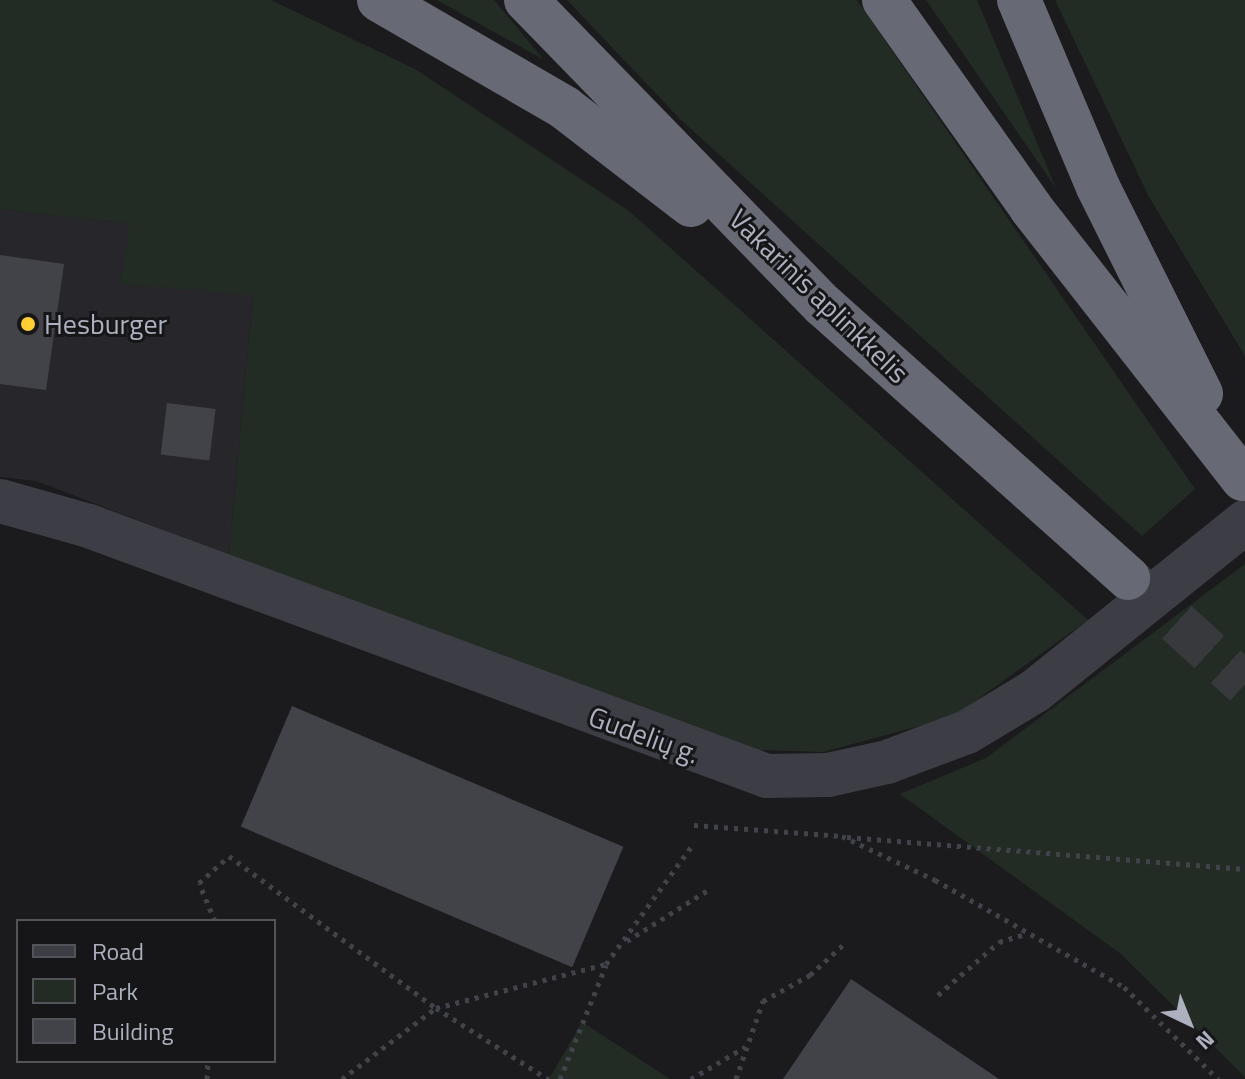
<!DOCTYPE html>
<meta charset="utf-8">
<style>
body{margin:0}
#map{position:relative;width:1245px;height:1079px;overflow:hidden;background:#1b1b1d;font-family:"Titillium Web",sans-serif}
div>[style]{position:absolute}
.built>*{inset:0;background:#27272b}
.green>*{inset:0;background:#222c24}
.building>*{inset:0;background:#424348;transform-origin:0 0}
.highway-tunnel>*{height:44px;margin-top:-22px;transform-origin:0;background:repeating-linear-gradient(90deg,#38393d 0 44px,transparent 0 66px)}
.path>*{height:5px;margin-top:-2.5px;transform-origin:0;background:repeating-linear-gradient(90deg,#41434a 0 4px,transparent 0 10px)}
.minor>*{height:44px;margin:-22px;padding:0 22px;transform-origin:22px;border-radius:22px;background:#3d3e45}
.highway>*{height:44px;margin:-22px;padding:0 22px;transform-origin:22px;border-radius:22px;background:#676974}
.dots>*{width:22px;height:22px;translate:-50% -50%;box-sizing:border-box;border:4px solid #161618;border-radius:50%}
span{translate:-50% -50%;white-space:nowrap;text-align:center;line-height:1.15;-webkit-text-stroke:6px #161618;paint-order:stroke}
.street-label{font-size:28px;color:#adb0be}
.poi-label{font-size:28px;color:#adb0be}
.left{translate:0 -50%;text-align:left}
.legend{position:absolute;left:16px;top:919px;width:260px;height:144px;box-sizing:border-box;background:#161618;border:2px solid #52545a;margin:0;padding:10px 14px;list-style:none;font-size:24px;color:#adb0be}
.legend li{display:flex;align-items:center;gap:16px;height:40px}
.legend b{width:40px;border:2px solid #52545a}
.north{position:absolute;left:1149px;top:983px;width:80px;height:80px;-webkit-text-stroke:6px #161618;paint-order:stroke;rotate:137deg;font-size:22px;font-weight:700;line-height:32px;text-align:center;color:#adb0be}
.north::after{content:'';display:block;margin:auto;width:28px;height:36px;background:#adb0be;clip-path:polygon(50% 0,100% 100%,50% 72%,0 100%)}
</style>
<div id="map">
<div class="built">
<i style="clip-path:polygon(0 209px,131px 224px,120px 284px,253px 294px,229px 555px,36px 481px,0 477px)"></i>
</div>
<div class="green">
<i style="clip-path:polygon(0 0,271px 0,415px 69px,629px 211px,1088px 620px,953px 717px,823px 752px,758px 750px,229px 555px,253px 295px,120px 284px,130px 224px,0 209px)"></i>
<i style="clip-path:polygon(437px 0,494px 0,544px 60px)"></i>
<i style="clip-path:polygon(567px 0,857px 0,1195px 489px,1142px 536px,682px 121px)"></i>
<i style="clip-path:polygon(926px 0,977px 0,1056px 188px)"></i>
<i style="clip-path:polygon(1055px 0,1245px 0,1245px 356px,1149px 197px)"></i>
<i style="clip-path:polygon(1245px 564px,1245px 1077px,1121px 954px,900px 794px,986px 758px)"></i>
<i style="clip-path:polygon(582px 1022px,670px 1079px,549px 1079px)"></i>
</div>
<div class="building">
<i style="clip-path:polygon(0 255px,64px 264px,46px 390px,0 384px)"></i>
<i style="left:167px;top:403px;width:49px;height:52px;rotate:7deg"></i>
<i style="left:292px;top:706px;width:360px;height:131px;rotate:23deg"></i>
<i style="clip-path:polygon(851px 979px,999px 1079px,783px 1079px)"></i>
</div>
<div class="highway-tunnel">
<i style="left:1128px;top:578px;width:158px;rotate:42.2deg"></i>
</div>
<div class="path">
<i style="left:694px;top:825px;width:148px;rotate:4.3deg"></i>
<i style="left:842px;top:836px;width:103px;rotate:25.3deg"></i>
<i style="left:935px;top:880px;width:217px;rotate:29.5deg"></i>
<i style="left:1124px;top:987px;width:132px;rotate:44.4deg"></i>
<i style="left:847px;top:837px;width:399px;rotate:4.6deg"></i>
<i style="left:215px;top:921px;width:41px;rotate:-112.8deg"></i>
<i style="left:199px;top:883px;width:40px;rotate:-42deg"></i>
<i style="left:229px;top:856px;width:257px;rotate:36.3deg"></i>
<i style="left:436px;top:1008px;width:133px;rotate:32.4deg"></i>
<i style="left:627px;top:941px;width:96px;rotate:-32.2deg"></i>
<i style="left:938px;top:995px;width:81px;rotate:-41deg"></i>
<i style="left:999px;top:942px;width:28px;rotate:-17deg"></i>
<i style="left:207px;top:1079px;width:18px;rotate:-87deg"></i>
<i style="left:342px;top:1079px;width:118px;rotate:-37.1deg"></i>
<i style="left:436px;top:1008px;width:176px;rotate:-14.5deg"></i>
<i style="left:606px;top:964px;width:150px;rotate:-54deg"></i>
<i style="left:560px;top:1079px;width:123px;rotate:-68deg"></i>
<i style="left:691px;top:1079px;width:63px;rotate:-30.7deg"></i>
<i style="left:736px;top:1079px;width:83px;rotate:-70.9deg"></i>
<i style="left:763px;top:1001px;width:54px;rotate:-29deg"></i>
<i style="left:810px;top:975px;width:46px;rotate:-42.4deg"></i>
</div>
<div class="minor">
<i style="left:0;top:501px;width:92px;rotate:15.7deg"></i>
<i style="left:89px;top:526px;width:723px;rotate:20.24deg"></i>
<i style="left:767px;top:776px;width:61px;rotate:-0.9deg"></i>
<i style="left:828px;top:775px;width:60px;rotate:-12.4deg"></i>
<i style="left:887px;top:762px;width:85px;rotate:-20.6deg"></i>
<i style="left:967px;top:732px;width:79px;rotate:-31.1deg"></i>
<i style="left:1035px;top:691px;width:270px;rotate:-38.8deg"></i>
</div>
<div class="highway">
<i style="left:379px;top:0;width:215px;rotate:30.1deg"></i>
<i style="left:565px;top:108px;width:159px;rotate:37.6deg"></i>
<i style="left:526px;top:0;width:427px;rotate:45.8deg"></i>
<i style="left:824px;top:306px;width:408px;rotate:41.8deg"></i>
<i style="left:884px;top:0;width:255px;rotate:54.7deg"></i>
<i style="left:1031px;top:208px;width:344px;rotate:52deg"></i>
<i style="left:1019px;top:0;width:203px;rotate:67.1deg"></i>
<i style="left:1098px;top:187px;width:231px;rotate:63.5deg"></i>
</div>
<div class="dots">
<i style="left:28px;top:324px;background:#fece32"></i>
</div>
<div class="street-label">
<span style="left:819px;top:296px;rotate:44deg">Vakarinis aplinkkelis</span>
<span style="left:644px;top:735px;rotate:20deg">Gudelių g.</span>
</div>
<div class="poi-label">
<span class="left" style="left:44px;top:324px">Hesburger</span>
</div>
<ul class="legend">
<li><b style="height:10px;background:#3d3e45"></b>Road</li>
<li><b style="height:22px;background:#222c24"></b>Park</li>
<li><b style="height:22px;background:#424348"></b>Building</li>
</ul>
<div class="north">N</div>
</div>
